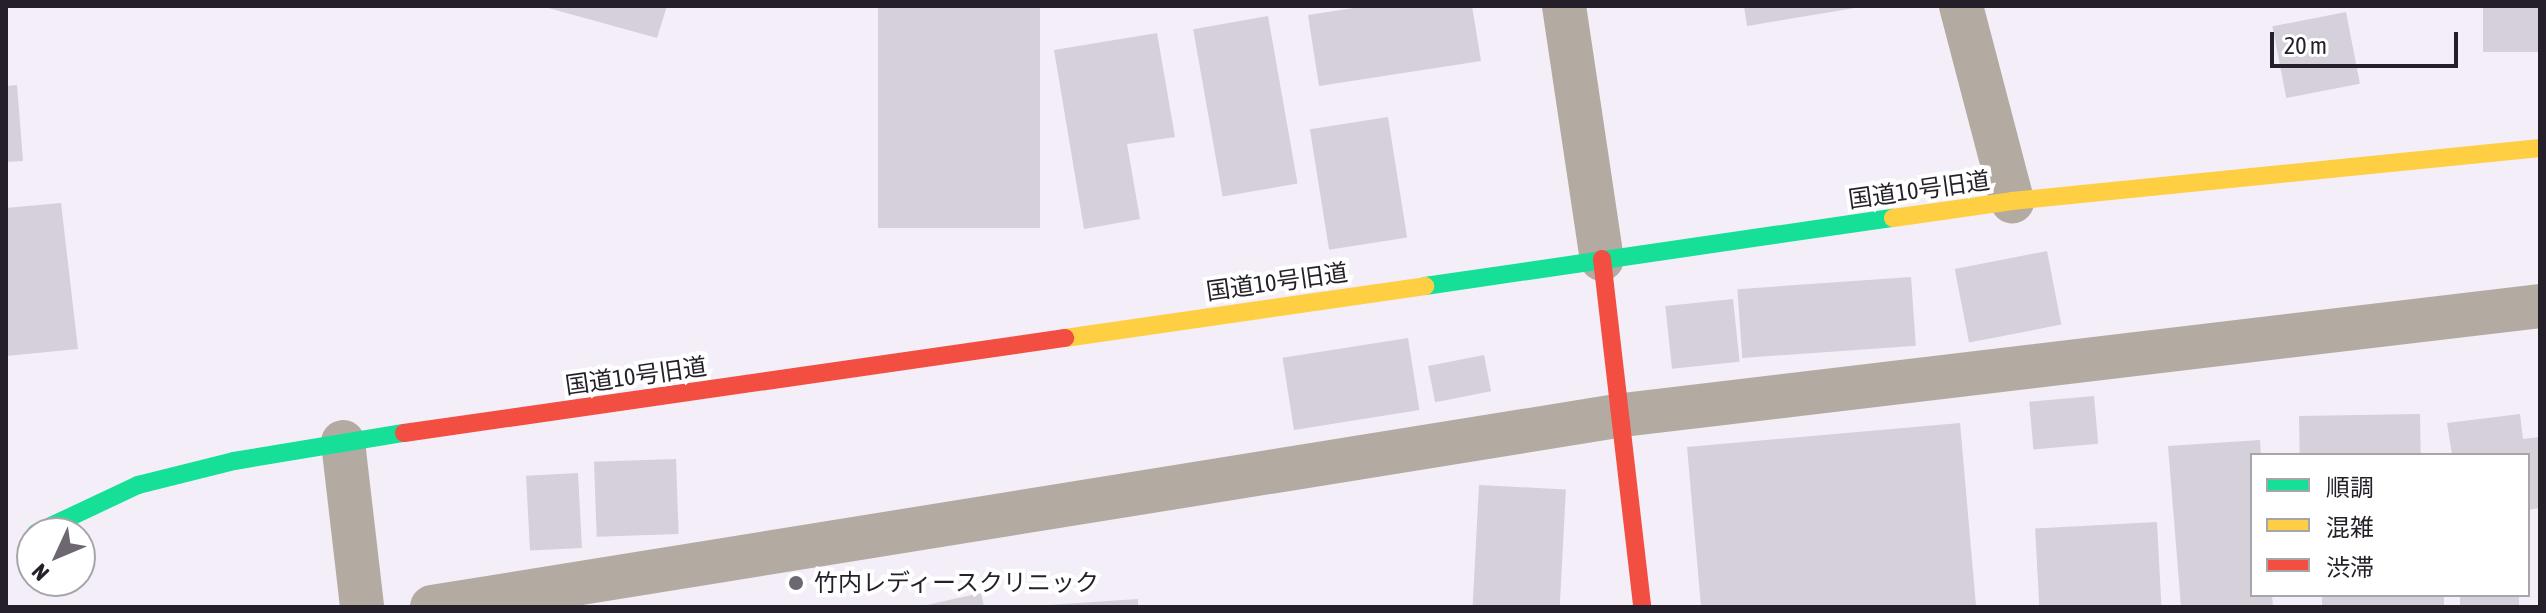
<!DOCTYPE html>
<meta charset="utf-8">
<style>
body{margin:0}
#map{position:relative;width:2546px;height:613px;overflow:hidden;background:#f3eef8;font-family:"Asap Condensed","Noto Sans JP",sans-serif}
div>[style]{position:absolute}
.building>*{inset:0;background:#d5d0da;transform-origin:0 0}
.street>*{height:44px;margin:-22px;padding:0 22px;transform-origin:22px;border-radius:22px;background:#b3aba1}
.fast>*{height:18px;margin:-9px;padding:0 9px;transform-origin:9px;border-radius:9px;background:#16e098}
.slow>*{height:18px;margin:-9px;padding:0 9px;transform-origin:9px;border-radius:9px;background:#ffcf43}
.jam>*{height:18px;margin:-9px;padding:0 9px;transform-origin:9px;border-radius:9px;background:#f24e42}
.dots>*{width:22px;height:22px;translate:-50% -50%;box-sizing:border-box;border:4px solid #fff;border-radius:50%}
span{translate:-50% -50%;white-space:nowrap;text-align:center;line-height:1.15;-webkit-text-stroke:8px #fff;paint-order:stroke}
.street-label{font-size:24px;color:#241f29}
.poi-label{font-size:24px;color:#241f29}
.left{translate:0 -50%;text-align:left}
.frame{position:absolute;inset:0;border:8px solid #241f29;pointer-events:none}
.legend{position:absolute;left:2250px;top:453px;width:280px;height:144px;box-sizing:border-box;background:#fff;border:2px solid #a7a5a9;margin:0;padding:10px 14px;list-style:none;font-size:24px;color:#241f29}
.legend li{display:flex;align-items:center;gap:16px;height:40px}
.legend b{width:40px;border:2px solid #a7a5a9}
.north{position:absolute;left:16px;top:517px;width:80px;height:80px;box-sizing:border-box;background:#fff;border:2px solid #a7a5a9;border-radius:50%;rotate:226deg;font-size:22px;font-weight:700;line-height:32px;text-align:center;color:#241f29}
.north::after{content:'';display:block;margin:auto;width:28px;height:36px;background:#6c6771;clip-path:polygon(50% 0,100% 100%,50% 72%,0 100%)}
.scale{position:absolute;left:2270px;top:32px;width:188px;height:36px;box-sizing:border-box;border:4px solid #241f29;border-top:0;padding-left:10px;font-size:24px;line-height:28px;white-space:nowrap;color:#241f29;-webkit-text-stroke:6px #fff;paint-order:stroke}
</style>
<div id="map">
<div class="building">
<i style="clip-path:polygon(541px 6px,667px 6px,657px 38px)"></i>
<i style="left:878px;top:6px;width:162px;height:222px"></i>
<i style="clip-path:polygon(1367px 6px,1472px 6px,1481px 61px,1319px 86px,1308px 15px)"></i>
<i style="clip-path:polygon(1744px 6px,1855px 6px,1855px 8px,1747px 26px)"></i>
<i style="left:2483px;top:6px;width:57px;height:46px"></i>
<i style="left:2346px;top:12px;width:73px;height:75px;rotate:79deg"></i>
<i style="left:1268px;top:16px;width:170px;height:76px;rotate:80deg"></i>
<i style="clip-path:polygon(1157px 33px,1175px 137px,1127px 144px,1140px 219px,1084px 229px,1054px 50px)"></i>
<i style="clip-path:polygon(17px 85px,23px 161px,6px 162px,6px 86px)"></i>
<i style="left:1388px;top:117px;width:122px;height:79px;rotate:81deg"></i>
<i style="clip-path:polygon(61px 203px,78px 349px,6px 356px,6px 208px)"></i>
<i style="left:2047px;top:251px;width:75px;height:94px;rotate:79deg"></i>
<i style="left:1911px;top:277px;width:69px;height:174px;rotate:86deg"></i>
<i style="left:1733px;top:299px;width:63px;height:68px;rotate:84deg"></i>
<i style="left:1408px;top:338px;width:73px;height:127px;rotate:81deg"></i>
<i style="left:1484px;top:355px;width:37px;height:57px;rotate:79deg"></i>
<i style="left:2094px;top:396px;width:48px;height:65px;rotate:85deg"></i>
<i style="left:2420px;top:414px;width:41px;height:121px;rotate:89deg"></i>
<i style="clip-path:polygon(2520px 414px,2523px 439px,2540px 437px,2540px 508px,2528px 510px,2528px 455px,2452px 455px,2447px 423px)"></i>
<i style="left:1960px;top:423px;width:185px;height:274px;rotate:85deg"></i>
<i style="clip-path:polygon(2260px 440px,2261px 455px,2252px 455px,2252px 595px,2272px 595px,2273px 607px,2181px 607px,2168px 446px)"></i>
<i style="left:676px;top:459px;width:75px;height:82px;rotate:88deg"></i>
<i style="left:578px;top:473px;width:75px;height:52px;rotate:87deg"></i>
<i style="left:1479px;top:485px;width:87px;height:122px;rotate:3deg"></i>
<i style="left:2157px;top:522px;width:85px;height:122px;rotate:87deg"></i>
<i style="clip-path:polygon(981px 593px,984px 607px,922px 607px,922px 606px)"></i>
<i style="left:2322px;top:595px;width:122px;height:12px"></i>
<i style="left:2460px;top:595px;width:59px;height:12px"></i>
<i style="clip-path:polygon(1138px 599px,1138px 607px,1049px 607px,1049px 605px)"></i>
</div>
<div class="street">
<i style="left:1564px;top:6px;width:256px;rotate:81.5deg"></i>
<i style="left:1961px;top:6px;width:202px;rotate:75.3deg"></i>
<i style="left:343px;top:442px;width:166px;rotate:83.4deg"></i>
<i style="left:432px;top:607px;width:1206px;rotate:-9.16deg"></i>
<i style="left:1623px;top:415px;width:923px;rotate:-6.78deg"></i>
</div>
<div class="fast">
<i style="left:1425px;top:286px;width:473px;rotate:-8.3deg"></i>
<i style="left:36px;top:533px;width:113px;rotate:-25.2deg"></i>
<i style="left:138px;top:485px;width:99px;rotate:-14deg"></i>
<i style="left:234px;top:461px;width:172px;rotate:-9.4deg"></i>
</div>
<div class="slow">
<i style="left:1893px;top:218px;width:120px;rotate:-8.1deg"></i>
<i style="left:2012px;top:201px;width:531px;rotate:-5.73deg"></i>
<i style="left:1065px;top:338px;width:364px;rotate:-8.2deg"></i>
</div>
<div class="jam">
<i style="left:1602px;top:259px;width:350px;rotate:83.4deg"></i>
<i style="left:404px;top:433px;width:668px;rotate:-8.18deg"></i>
</div>
<div class="dots">
<i style="left:796px;top:583px;background:#6c6771"></i>
</div>
<div class="street-label">
<span style="left:1919px;top:190px;rotate:-8deg">国道10号旧道</span>
<span style="left:1277px;top:282px;rotate:-8deg">国道10号旧道</span>
<span style="left:636px;top:376px;rotate:-8deg">国道10号旧道</span>
</div>
<div class="poi-label">
<span class="left" style="left:814px;top:583px">竹内レディースクリニック</span>
</div>
<div class="frame"></div>
<ul class="legend">
<li><b style="height:10px;background:#16e098"></b>順調</li>
<li><b style="height:10px;background:#ffcf43"></b>混雑</li>
<li><b style="height:10px;background:#f24e42"></b>渋滞</li>
</ul>
<div class="north">N</div>
<div class="scale">20 m</div>
</div>
